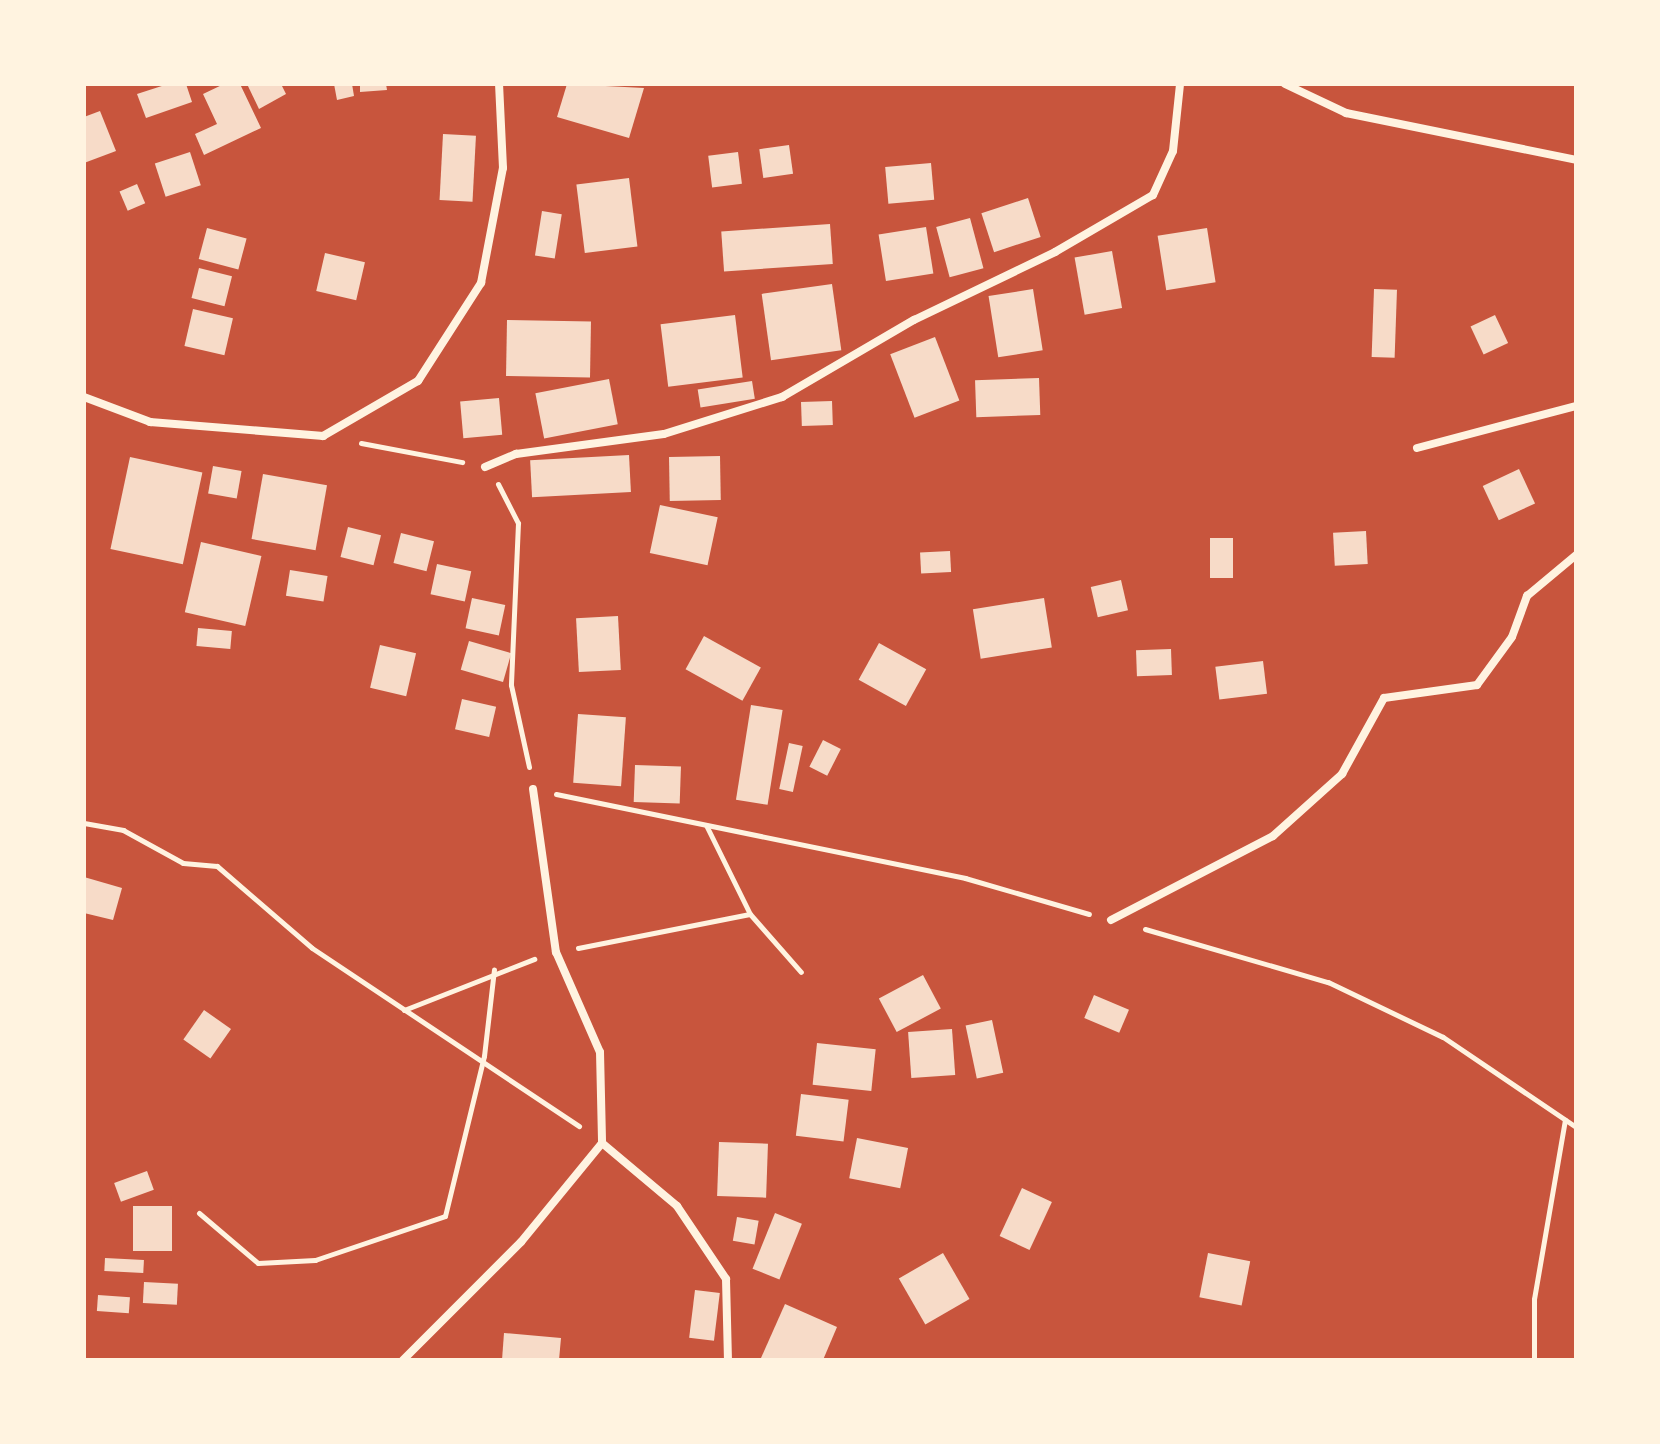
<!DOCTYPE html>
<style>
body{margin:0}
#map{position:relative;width:1660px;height:1444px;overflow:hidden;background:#c8553d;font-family:Lato,sans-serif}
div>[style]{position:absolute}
.building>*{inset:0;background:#f7dbc8;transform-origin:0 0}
.path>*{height:5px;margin:-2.5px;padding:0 2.5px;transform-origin:2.5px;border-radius:2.5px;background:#fff3e0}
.minor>*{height:8px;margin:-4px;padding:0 4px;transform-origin:4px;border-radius:4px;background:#fff3e0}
span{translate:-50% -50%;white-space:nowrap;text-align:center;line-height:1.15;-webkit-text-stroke:8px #fff3e0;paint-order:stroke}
.frame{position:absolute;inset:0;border:86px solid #fff3e0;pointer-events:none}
</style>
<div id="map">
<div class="building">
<i style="clip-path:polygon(168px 84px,186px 84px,192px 102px,146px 118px,137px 94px)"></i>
<i style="clip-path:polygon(224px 84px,240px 84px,261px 128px,204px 155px,195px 134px,217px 124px,203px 94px)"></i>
<i style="clip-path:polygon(247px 84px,281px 84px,286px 94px,259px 109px)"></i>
<i style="clip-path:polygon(334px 84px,352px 84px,354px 96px,337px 100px)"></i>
<i style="clip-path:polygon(360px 84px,386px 84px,387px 90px,360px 92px)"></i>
<i style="clip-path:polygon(567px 84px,644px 88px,629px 138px,557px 117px)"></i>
<i style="clip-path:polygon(100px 111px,116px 151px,84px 163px,84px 117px)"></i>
<i style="left:443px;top:134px;width:33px;height:66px;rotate:3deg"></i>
<i style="left:789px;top:145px;width:29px;height:30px;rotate:82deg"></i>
<i style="left:190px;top:152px;width:35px;height:37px;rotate:72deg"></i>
<i style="left:738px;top:152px;width:32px;height:30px;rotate:83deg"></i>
<i style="left:931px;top:163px;width:37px;height:46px;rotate:85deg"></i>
<i style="left:629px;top:178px;width:69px;height:53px;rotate:83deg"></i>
<i style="left:137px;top:184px;width:21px;height:19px;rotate:67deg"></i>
<i style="left:1028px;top:198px;width:41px;height:49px;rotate:72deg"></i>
<i style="left:542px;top:211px;width:20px;height:45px;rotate:9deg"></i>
<i style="left:970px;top:218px;width:52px;height:35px;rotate:75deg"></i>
<i style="left:830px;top:224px;width:40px;height:109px;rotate:86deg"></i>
<i style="left:926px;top:227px;width:47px;height:48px;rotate:81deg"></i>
<i style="left:207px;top:228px;width:41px;height:32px;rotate:15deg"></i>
<i style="left:1207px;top:228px;width:55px;height:50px;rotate:81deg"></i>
<i style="left:1112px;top:251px;width:58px;height:38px;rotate:80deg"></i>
<i style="left:325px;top:253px;width:41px;height:39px;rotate:13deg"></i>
<i style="left:199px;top:268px;width:34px;height:31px;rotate:14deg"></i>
<i style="left:832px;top:284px;width:67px;height:71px;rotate:82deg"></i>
<i style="left:1033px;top:289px;width:62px;height:45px;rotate:81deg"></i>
<i style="left:1374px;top:289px;width:23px;height:68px;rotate:2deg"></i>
<i style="left:193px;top:309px;width:41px;height:38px;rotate:13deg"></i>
<i style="left:735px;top:315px;width:63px;height:75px;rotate:83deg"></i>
<i style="left:1495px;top:315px;width:31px;height:27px;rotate:65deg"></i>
<i style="left:507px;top:320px;width:84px;height:56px;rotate:1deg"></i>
<i style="left:935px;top:337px;width:68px;height:48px;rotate:69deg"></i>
<i style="left:1039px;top:378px;width:37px;height:64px;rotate:88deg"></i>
<i style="left:609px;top:379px;width:46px;height:75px;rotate:79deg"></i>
<i style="left:752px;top:381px;width:18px;height:55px;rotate:81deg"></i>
<i style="left:499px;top:398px;width:37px;height:39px;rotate:85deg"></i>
<i style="left:832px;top:401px;width:24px;height:31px;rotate:88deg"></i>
<i style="left:629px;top:455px;width:37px;height:99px;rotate:87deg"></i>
<i style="left:720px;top:456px;width:44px;height:51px;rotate:89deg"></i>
<i style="left:130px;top:457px;width:74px;height:94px;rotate:12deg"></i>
<i style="left:213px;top:466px;width:29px;height:28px;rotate:10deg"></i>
<i style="left:1519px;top:469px;width:38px;height:40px;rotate:65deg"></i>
<i style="left:263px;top:474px;width:65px;height:66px;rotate:10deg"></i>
<i style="left:660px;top:505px;width:59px;height:49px;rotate:12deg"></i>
<i style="left:348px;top:527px;width:34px;height:31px;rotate:14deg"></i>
<i style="left:1366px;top:531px;width:33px;height:33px;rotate:87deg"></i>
<i style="left:401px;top:533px;width:34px;height:31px;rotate:14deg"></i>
<i style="left:1210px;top:538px;width:23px;height:40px"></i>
<i style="left:201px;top:542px;width:62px;height:72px;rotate:13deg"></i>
<i style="left:950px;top:551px;width:21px;height:30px;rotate:87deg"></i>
<i style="left:437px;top:564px;width:35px;height:31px;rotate:12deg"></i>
<i style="left:290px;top:570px;width:38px;height:26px;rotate:9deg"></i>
<i style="left:1121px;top:580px;width:31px;height:31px;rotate:77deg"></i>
<i style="left:472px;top:598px;width:34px;height:31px;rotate:12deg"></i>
<i style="left:1044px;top:598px;width:50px;height:72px;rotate:81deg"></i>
<i style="left:618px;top:616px;width:54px;height:42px;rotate:87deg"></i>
<i style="left:198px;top:628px;width:34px;height:18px;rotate:5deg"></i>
<i style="left:704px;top:636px;width:65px;height:38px;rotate:29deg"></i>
<i style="left:469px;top:641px;width:44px;height:30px;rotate:16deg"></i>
<i style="left:879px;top:643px;width:54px;height:42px;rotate:29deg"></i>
<i style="left:380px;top:645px;width:37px;height:44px;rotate:13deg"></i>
<i style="left:1171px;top:649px;width:26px;height:35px;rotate:88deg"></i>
<i style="left:1263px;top:661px;width:33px;height:48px;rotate:83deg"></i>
<i style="left:462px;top:699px;width:35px;height:31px;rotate:13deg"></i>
<i style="left:751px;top:705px;width:32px;height:96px;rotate:9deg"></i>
<i style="left:578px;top:714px;width:48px;height:69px;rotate:4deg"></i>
<i style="left:823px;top:740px;width:20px;height:30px;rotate:27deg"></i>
<i style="left:789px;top:743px;width:14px;height:47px;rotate:12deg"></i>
<i style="left:635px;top:765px;width:46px;height:37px;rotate:2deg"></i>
<i style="clip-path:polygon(84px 877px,122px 888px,113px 920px,84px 913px)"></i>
<i style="left:923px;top:975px;width:38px;height:50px;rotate:62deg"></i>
<i style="left:1094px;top:995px;width:38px;height:25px;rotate:23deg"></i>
<i style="left:204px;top:1010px;width:33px;height:36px;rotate:35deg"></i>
<i style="left:992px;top:1020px;width:54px;height:27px;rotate:78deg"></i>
<i style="left:952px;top:1029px;width:46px;height:44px;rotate:86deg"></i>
<i style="left:817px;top:1043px;width:59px;height:42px;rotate:6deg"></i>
<i style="left:801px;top:1094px;width:48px;height:42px;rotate:7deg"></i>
<i style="left:857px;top:1138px;width:52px;height:41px;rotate:11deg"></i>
<i style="left:719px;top:1142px;width:49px;height:54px;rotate:2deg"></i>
<i style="left:147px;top:1171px;width:20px;height:35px;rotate:70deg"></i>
<i style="left:1022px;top:1188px;width:33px;height:53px;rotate:25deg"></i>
<i style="left:133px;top:1206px;width:39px;height:45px"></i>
<i style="left:775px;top:1213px;width:29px;height:60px;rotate:22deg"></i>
<i style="left:737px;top:1217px;width:22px;height:24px;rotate:10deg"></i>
<i style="left:943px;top:1253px;width:53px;height:51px;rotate:60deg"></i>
<i style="left:1208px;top:1253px;width:43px;height:45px;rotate:11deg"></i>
<i style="left:105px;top:1258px;width:39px;height:13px;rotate:3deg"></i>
<i style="left:144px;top:1282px;width:34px;height:21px;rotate:3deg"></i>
<i style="left:695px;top:1290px;width:25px;height:48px;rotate:7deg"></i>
<i style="left:98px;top:1295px;width:32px;height:16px;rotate:4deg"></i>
<i style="clip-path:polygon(785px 1304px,837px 1327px,823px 1360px,761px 1358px)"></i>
<i style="clip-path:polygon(504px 1333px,561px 1338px,559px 1360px,502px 1360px)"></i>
</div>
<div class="path">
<i style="left:361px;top:443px;width:103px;rotate:10.7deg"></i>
<i style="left:498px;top:484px;width:44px;rotate:62.9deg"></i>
<i style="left:518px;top:523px;width:162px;rotate:92.5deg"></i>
<i style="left:511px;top:685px;width:84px;rotate:77.6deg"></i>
<i style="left:556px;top:794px;width:418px;rotate:11.6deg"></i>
<i style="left:965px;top:878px;width:129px;rotate:16.2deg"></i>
<i style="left:84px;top:823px;width:40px;rotate:10deg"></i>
<i style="left:123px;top:830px;width:68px;rotate:28.8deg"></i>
<i style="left:183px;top:863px;width:34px;rotate:5deg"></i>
<i style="left:217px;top:866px;width:125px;rotate:40.8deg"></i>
<i style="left:312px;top:948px;width:321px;rotate:33.7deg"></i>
<i style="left:706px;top:825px;width:99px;rotate:63.7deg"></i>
<i style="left:750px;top:914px;width:77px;rotate:48.7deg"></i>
<i style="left:1145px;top:929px;width:191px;rotate:16.2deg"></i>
<i style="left:1328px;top:982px;width:127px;rotate:25.6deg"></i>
<i style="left:1443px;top:1037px;width:161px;rotate:34.1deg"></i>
<i style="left:578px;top:948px;width:175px;rotate:-11.2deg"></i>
<i style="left:404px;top:1010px;width:140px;rotate:-21.4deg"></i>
<i style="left:199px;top:1213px;width:77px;rotate:40.3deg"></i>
<i style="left:258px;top:1263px;width:57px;rotate:-3deg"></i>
<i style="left:315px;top:1260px;width:137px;rotate:-18.7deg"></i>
<i style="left:445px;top:1216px;width:165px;rotate:-76.3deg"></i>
<i style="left:484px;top:1056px;width:87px;rotate:-83.4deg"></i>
<i style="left:1534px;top:1360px;width:61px;rotate:-90deg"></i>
<i style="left:1534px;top:1299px;width:182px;rotate:-80.2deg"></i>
</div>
<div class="minor">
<i style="left:1285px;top:84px;width:68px;rotate:25.4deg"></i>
<i style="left:1346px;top:113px;width:235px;rotate:11.5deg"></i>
<i style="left:84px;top:397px;width:71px;rotate:20.7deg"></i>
<i style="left:150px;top:422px;width:174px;rotate:4.6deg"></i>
<i style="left:323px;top:436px;width:110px;rotate:-30.1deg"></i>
<i style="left:418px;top:381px;width:117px;rotate:-57.3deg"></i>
<i style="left:481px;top:283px;width:117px;rotate:-79.2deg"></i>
<i style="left:503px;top:168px;width:84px;rotate:-92.7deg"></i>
<i style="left:1417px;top:448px;width:164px;rotate:-14.8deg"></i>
<i style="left:485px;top:467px;width:34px;rotate:-23deg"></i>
<i style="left:516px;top:454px;width:149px;rotate:-7.7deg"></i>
<i style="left:664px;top:434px;width:124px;rotate:-17.4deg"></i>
<i style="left:782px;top:397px;width:153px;rotate:-30.3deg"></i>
<i style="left:914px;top:320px;width:157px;rotate:-25.7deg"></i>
<i style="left:1055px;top:252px;width:113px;rotate:-30.2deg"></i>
<i style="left:1153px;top:195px;width:48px;rotate:-65.6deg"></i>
<i style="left:1173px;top:151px;width:67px;rotate:-84deg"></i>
<i style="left:533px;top:789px;width:165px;rotate:82deg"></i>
<i style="left:556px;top:952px;width:109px;rotate:66.3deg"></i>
<i style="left:600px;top:1052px;width:91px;rotate:88.7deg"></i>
<i style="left:602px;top:1143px;width:98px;rotate:40deg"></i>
<i style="left:677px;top:1206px;width:88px;rotate:56.1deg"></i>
<i style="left:726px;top:1279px;width:81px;rotate:88.6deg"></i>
<i style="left:1111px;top:920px;width:182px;rotate:-27.4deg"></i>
<i style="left:1273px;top:836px;width:93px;rotate:-41.9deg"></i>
<i style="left:1342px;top:774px;width:87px;rotate:-61.1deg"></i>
<i style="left:1384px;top:698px;width:94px;rotate:-8deg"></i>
<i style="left:1477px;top:685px;width:59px;rotate:-53.9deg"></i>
<i style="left:1512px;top:637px;width:44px;rotate:-69.9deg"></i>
<i style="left:1527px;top:596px;width:64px;rotate:-39.9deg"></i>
<i style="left:403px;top:1360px;width:167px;rotate:-45deg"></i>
<i style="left:521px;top:1242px;width:128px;rotate:-50.7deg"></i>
</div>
<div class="frame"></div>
</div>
